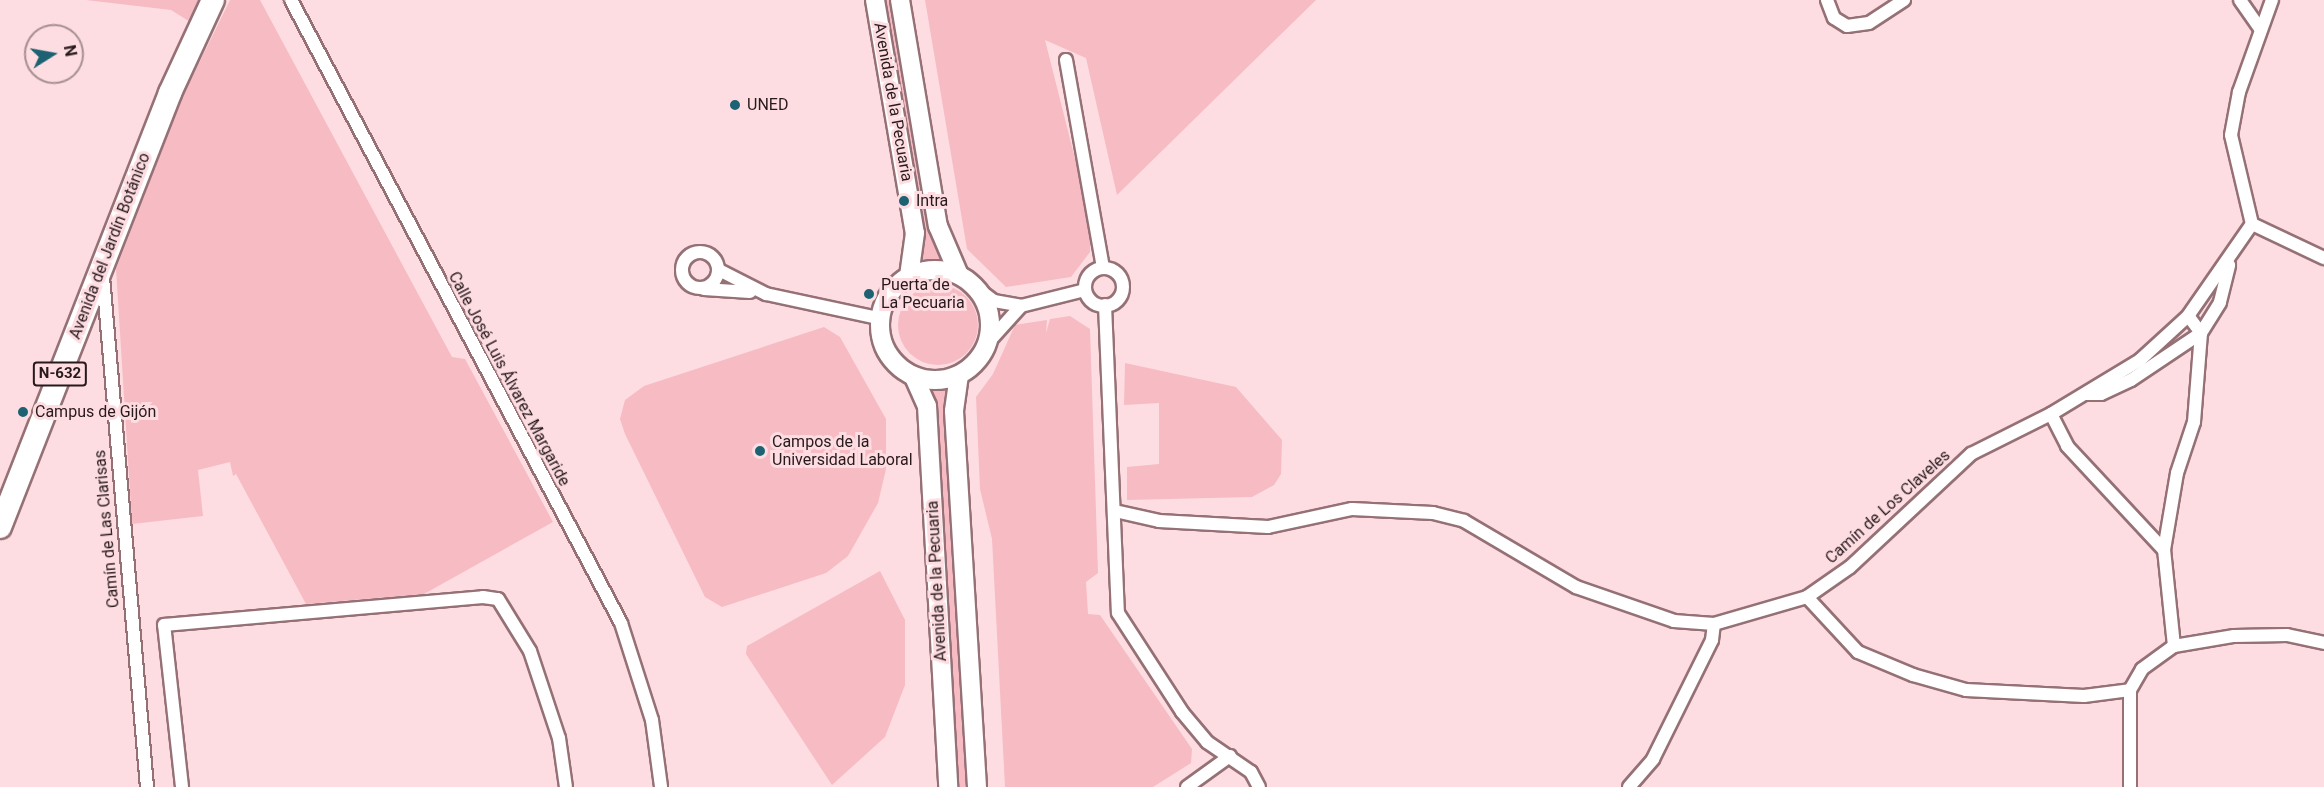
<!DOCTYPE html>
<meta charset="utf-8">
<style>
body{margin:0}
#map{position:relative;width:2324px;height:787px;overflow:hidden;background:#fddde1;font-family:Roboto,sans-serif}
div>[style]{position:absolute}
.green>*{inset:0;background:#f7bbc4}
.round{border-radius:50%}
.roads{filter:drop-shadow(2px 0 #957176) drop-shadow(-2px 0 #957176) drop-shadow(0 2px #957176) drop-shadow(0 -2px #957176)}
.street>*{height:12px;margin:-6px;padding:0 6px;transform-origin:6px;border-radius:6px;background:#fff}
.street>.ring{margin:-6px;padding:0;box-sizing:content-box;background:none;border:12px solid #fff;border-radius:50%}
.secondary>*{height:18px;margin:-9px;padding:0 9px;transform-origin:9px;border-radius:9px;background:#fff}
.secondary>.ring{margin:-9px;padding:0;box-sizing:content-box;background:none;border:18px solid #fff;border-radius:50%}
.highway>*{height:22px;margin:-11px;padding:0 11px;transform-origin:11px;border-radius:11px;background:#fff}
.dots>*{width:16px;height:16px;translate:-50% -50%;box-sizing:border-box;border:3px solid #fddde1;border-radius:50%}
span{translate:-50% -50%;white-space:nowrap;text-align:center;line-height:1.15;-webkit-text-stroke:6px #fddde1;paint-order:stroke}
.shield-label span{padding:2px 4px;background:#fddde1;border:2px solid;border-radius:4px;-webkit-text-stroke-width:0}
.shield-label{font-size:15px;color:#27191c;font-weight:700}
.street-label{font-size:16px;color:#27191c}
.poi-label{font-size:16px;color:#27191c}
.left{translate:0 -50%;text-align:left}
.north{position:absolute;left:24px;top:24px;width:60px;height:60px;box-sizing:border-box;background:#fddde1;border:2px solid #a78f92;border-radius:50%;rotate:79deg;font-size:16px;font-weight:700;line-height:24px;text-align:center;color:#27191c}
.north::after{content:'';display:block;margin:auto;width:21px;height:27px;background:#1c6272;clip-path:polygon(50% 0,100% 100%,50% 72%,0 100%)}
</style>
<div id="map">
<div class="green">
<i style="clip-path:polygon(86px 0,213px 0,200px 28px,171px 10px)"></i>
<i style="clip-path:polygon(230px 0,260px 0,452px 357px,465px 359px,553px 522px,424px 594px,306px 604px,236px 474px,233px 476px,230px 462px,198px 470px,203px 516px,132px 524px,116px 269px,182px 98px)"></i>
<i style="clip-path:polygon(875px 0,900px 0,938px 226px,959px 275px,940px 270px,909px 276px,915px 256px)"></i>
<i style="clip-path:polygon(925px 0,1316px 0,1117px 195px,1086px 58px,1045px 40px,1090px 218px,1090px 252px,1071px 277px,1006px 287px,967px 249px)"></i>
<i class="round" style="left:898px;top:285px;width:80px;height:80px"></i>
<i style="clip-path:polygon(1070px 316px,1090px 329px,1098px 573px,1086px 582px,1088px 614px,1100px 615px,1192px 749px,1191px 763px,1153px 787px,1005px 787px,992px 539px,980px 489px,976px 397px,993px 374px,1015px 325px,1047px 320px,1046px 333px,1050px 319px)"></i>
<i style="clip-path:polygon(824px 327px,840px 337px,886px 419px,886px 469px,878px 503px,848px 556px,826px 573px,722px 607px,705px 597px,625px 434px,620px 419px,625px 400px,644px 386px)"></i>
<i style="clip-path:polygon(1125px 363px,1236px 387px,1282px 440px,1281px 474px,1274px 485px,1252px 497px,1127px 500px,1127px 467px,1159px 464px,1159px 403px,1124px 405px)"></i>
<i style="clip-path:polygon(959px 375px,977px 787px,948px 787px,927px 406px,914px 377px,927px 381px)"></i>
<i style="clip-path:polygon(880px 571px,905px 620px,905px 685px,885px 737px,832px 785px,746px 654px,747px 646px)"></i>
</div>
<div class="roads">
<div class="street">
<i style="left:291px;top:0;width:705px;rotate:62.09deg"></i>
<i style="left:621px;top:623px;width:102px;rotate:72.3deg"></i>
<i style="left:652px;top:720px;width:68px;rotate:82.3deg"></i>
<i style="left:1827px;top:0;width:19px;rotate:69deg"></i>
<i style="left:1834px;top:18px;width:15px;rotate:32deg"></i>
<i style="left:1847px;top:26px;width:22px;rotate:-8deg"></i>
<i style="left:1869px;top:23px;width:42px;rotate:-33.3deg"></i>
<i style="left:2240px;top:0;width:35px;rotate:55deg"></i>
<i style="left:1066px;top:60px;width:211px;rotate:79.9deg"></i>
<i style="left:2252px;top:224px;width:80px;rotate:25.3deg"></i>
<i class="ring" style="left:682px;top:252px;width:24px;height:24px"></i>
<i class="ring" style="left:1085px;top:268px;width:26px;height:26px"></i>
<i style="left:719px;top:270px;width:53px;rotate:27.1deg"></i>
<i style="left:766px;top:294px;width:115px;rotate:12.1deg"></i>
<i style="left:103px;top:277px;width:512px;rotate:85.07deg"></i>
<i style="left:704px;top:289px;width:46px;rotate:3.7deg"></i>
<i style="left:978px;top:289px;width:20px;rotate:37deg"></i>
<i style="left:994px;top:301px;width:27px;rotate:10deg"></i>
<i style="left:1105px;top:305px;width:308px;rotate:87.6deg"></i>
<i style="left:1118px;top:613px;width:118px;rotate:57.1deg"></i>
<i style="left:1182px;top:712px;width:39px;rotate:50deg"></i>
<i style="left:1207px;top:742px;width:53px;rotate:34.3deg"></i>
<i style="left:1251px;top:772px;width:17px;rotate:62deg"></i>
<i style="left:985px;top:346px;width:54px;rotate:-48deg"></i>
<i style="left:1021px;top:306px;width:66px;rotate:-14deg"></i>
<i style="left:2086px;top:394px;width:15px"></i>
<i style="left:2101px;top:394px;width:33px;rotate:-25deg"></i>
<i style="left:2131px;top:380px;width:84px;rotate:-33.9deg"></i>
<i style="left:2201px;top:333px;width:36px;rotate:-58deg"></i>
<i style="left:2220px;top:302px;width:38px;rotate:-76deg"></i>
<i style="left:2051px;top:414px;width:36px;rotate:63deg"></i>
<i style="left:2067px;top:446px;width:142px;rotate:47deg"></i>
<i style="left:1115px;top:511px;width:45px;rotate:12.8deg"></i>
<i style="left:1159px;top:521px;width:109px;rotate:3.2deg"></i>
<i style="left:1268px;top:527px;width:86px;rotate:-12.1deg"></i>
<i style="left:1352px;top:509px;width:81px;rotate:2.8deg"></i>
<i style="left:1433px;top:513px;width:32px;rotate:14deg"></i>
<i style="left:1464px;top:521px;width:130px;rotate:30.5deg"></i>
<i style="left:1576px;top:587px;width:104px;rotate:19.1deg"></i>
<i style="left:1674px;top:621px;width:40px;rotate:4.3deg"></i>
<i style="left:1714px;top:624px;width:97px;rotate:-16.2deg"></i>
<i style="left:1807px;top:597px;width:52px;rotate:-34.9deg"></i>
<i style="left:1850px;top:567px;width:166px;rotate:-43deg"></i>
<i style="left:1971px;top:454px;width:89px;rotate:-26.6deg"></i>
<i style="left:2051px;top:414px;width:104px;rotate:-31.2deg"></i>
<i style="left:2140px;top:360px;width:65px;rotate:-42.5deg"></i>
<i style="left:2188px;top:316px;width:112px;rotate:-55.2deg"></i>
<i style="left:2252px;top:224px;width:91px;rotate:-103.3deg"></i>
<i style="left:2231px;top:135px;width:44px;rotate:-79.5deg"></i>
<i style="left:2239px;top:92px;width:98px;rotate:-70.3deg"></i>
<i style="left:1807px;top:597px;width:75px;rotate:47.2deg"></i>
<i style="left:1858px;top:652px;width:60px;rotate:22.7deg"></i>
<i style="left:1913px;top:675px;width:55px;rotate:15.8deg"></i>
<i style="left:1966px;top:690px;width:118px;rotate:2.9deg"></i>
<i style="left:2084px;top:696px;width:46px;rotate:-7.4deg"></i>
<i style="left:2174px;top:646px;width:61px;rotate:-9.5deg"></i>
<i style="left:2234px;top:636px;width:53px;rotate:-1.1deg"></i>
<i style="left:2287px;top:635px;width:38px;rotate:12deg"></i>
<i style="left:182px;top:787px;width:163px;rotate:-96.3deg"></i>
<i style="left:164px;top:625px;width:320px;rotate:-5deg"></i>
<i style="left:483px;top:597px;width:15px;rotate:8deg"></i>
<i style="left:498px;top:599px;width:61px;rotate:58.4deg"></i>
<i style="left:530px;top:651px;width:92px;rotate:71.6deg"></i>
<i style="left:559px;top:738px;width:49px;rotate:81.9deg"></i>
<i style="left:1187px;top:787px;width:53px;rotate:-35.8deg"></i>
<i style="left:1629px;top:787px;width:37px;rotate:-49deg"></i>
<i style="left:1653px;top:759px;width:133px;rotate:-63.6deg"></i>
<i style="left:1712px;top:640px;width:16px;rotate:-83deg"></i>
<i style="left:2130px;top:787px;width:97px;rotate:-90deg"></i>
<i style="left:2130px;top:690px;width:24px;rotate:-60deg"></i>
<i style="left:2142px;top:669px;width:39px;rotate:-36deg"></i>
<i style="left:2174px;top:646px;width:97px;rotate:-95.9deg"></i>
<i style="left:2164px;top:550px;width:78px;rotate:-80.4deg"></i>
<i style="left:2177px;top:473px;width:54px;rotate:-71.6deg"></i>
<i style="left:2194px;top:422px;width:89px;rotate:-85.5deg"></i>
<i style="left:2201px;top:333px;width:21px;rotate:-127deg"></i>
</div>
<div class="secondary">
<i style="left:875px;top:0;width:236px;rotate:80.3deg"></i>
<i style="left:915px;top:233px;width:43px;rotate:97.9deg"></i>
<i style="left:900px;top:0;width:229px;rotate:80.5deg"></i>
<i style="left:938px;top:226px;width:53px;rotate:66.8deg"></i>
<i class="ring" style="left:880px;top:270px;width:92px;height:92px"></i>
<i style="left:959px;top:375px;width:36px;rotate:98deg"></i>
<i style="left:954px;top:411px;width:377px;rotate:86.5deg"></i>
<i style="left:914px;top:377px;width:32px;rotate:66deg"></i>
<i style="left:927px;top:406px;width:382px;rotate:86.8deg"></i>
</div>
<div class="highway">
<i style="left:0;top:527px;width:466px;rotate:-68.6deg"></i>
<i style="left:170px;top:93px;width:102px;rotate:-65.2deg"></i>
</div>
</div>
<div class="dots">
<i style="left:735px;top:105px;background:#1c6272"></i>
<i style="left:904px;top:201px;background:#1c6272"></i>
<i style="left:869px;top:294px;background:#1c6272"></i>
<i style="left:23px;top:412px;background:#1c6272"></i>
<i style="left:760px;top:451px;background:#1c6272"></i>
</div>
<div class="shield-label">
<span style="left:60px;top:374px">N-632</span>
</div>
<div class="street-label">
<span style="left:893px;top:102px;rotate:80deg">Avenida de la Pecuaria</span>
<span style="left:110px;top:246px;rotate:-69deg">Avenida del Jardín Botánico</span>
<span style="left:509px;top:379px;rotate:62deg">Calle José Luis Álvarez Margaride</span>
<span style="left:1888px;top:507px;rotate:-42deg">Camín de Los Claveles</span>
<span style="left:107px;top:529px;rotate:-95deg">Camín de Las Clarisas</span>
<span style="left:937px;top:581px;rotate:-93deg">Avenida de la Pecuaria</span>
</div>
<div class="poi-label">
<span class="left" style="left:747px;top:105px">UNED</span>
<span class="left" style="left:916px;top:201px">Intra</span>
<span class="left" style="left:881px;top:294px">Puerta de<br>La Pecuaria</span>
<span class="left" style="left:35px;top:412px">Campus de Gijón</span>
<span class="left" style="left:772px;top:451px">Campos de la<br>Universidad Laboral</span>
</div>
<div class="north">N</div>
</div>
